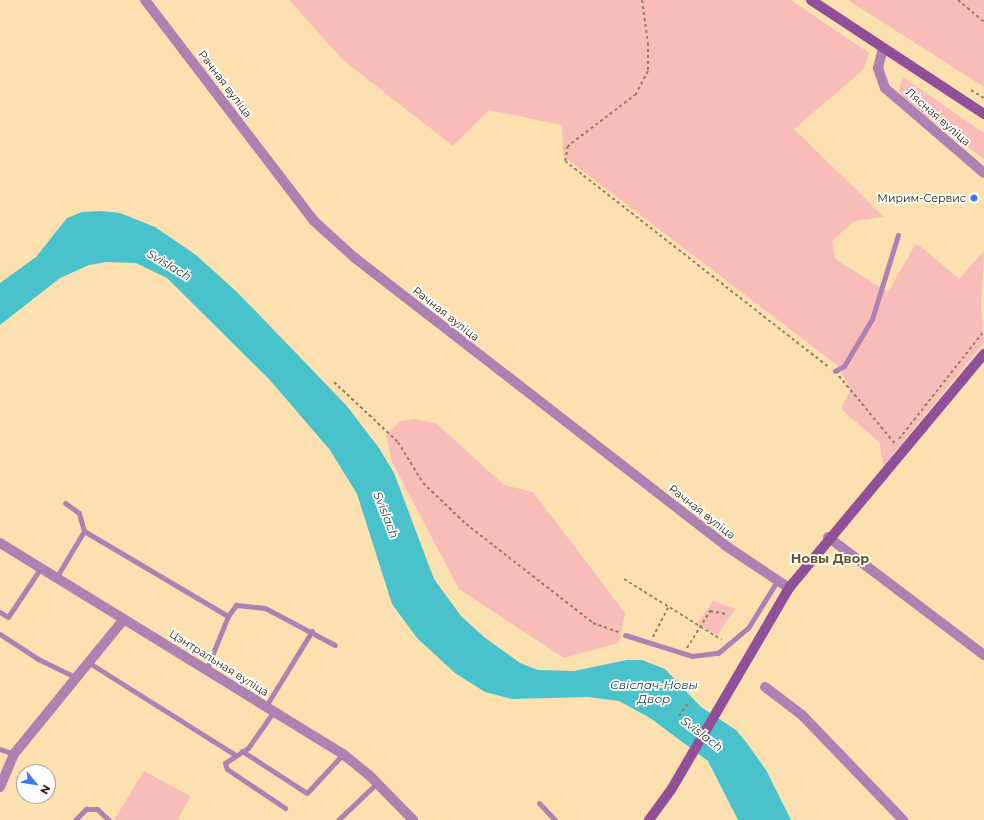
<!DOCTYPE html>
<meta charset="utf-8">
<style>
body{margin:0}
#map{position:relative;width:984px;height:820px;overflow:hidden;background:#fce0af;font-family:Montserrat,sans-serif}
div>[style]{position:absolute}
.green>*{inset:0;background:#f8bcb9}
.water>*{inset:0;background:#4ac2cb}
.path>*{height:2px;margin-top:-1px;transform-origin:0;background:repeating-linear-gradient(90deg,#93805d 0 3px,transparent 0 6px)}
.lane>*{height:5px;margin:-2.5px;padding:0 2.5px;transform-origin:2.5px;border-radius:2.5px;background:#ad82b3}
.street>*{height:10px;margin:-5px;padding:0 5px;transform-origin:5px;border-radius:5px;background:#ad82b3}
.secondary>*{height:10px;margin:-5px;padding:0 5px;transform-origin:5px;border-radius:5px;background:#905099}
.dots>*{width:11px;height:11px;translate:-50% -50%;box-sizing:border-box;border:2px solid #fff;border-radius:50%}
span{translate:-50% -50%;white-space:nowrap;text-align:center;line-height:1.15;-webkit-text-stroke:3.5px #fff;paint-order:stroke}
.street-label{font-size:11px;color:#241a07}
.poi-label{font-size:11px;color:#241a07}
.right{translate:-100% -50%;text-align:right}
.water-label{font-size:12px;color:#233e40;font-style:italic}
.quarter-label{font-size:13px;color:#6b5326;font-weight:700}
.north{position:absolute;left:16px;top:764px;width:40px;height:40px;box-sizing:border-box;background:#fff;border:1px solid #a7a39c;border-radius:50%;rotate:120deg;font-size:11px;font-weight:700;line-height:16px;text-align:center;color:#241a07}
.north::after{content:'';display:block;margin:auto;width:14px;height:18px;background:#3f79e8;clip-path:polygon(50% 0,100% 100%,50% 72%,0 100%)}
</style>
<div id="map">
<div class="green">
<i style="clip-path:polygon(289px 0,791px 0,869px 53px,863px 70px,794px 129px,884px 217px,854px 221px,832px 241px,835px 259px,888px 292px,915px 245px,920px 246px,959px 279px,984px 251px,981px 307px,984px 342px,883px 467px,880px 443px,841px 409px,851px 389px,837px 365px,563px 156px,562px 125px,489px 110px,453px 146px,343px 60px)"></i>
<i style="clip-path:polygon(848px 0,984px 0,984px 87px)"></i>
<i style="clip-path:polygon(903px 77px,984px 133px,984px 159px,904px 100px,899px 89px)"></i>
<i style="clip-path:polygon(416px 419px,437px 424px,504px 485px,533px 492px,625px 613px,619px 643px,564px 658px,459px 589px,392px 462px,386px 435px,400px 421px)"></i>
<i style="clip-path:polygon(713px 601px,735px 609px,717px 635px,697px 624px)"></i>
<i style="clip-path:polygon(144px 771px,190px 796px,178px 820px,114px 820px)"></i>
</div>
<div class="water">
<i style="clip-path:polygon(101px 211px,120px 213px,155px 227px,196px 255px,238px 293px,346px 405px,379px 448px,394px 473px,434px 579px,461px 616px,484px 637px,520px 663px,538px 670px,574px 671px,627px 660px,642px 660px,665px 669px,701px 707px,736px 730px,746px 742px,766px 770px,791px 820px,738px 820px,708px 761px,650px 718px,619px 701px,588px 697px,512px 699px,485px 692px,455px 673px,417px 638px,392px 604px,357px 494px,330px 450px,269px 379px,167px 278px,136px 263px,106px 262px,89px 265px,60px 278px,0 325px,0 283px,36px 257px,67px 218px,82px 212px)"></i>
</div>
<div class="path">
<i style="left:642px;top:0;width:43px;rotate:82.1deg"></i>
<i style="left:648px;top:43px;width:28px;rotate:90deg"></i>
<i style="left:648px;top:71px;width:26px;rotate:118deg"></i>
<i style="left:636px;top:94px;width:86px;rotate:142.6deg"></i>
<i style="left:568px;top:146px;width:15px;rotate:101deg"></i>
<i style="left:565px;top:161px;width:336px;rotate:38deg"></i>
<i style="left:958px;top:0;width:34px;rotate:40deg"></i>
<i style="left:971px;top:90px;width:15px;rotate:32deg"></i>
<i style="left:839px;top:376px;width:89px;rotate:50.4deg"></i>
<i style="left:334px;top:382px;width:88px;rotate:43.2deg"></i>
<i style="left:398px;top:442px;width:48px;rotate:58.6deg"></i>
<i style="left:423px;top:483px;width:59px;rotate:43.6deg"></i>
<i style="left:466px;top:524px;width:161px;rotate:37.9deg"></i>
<i style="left:593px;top:623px;width:29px;rotate:20deg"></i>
<i style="left:899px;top:439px;width:137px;rotate:-51.8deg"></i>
<i style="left:624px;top:579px;width:115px;rotate:31.9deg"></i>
<i style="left:653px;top:637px;width:33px;rotate:-63deg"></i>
<i style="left:687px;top:648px;width:44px;rotate:-58.1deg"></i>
<i style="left:710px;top:611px;width:17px;rotate:10deg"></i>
<i style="left:679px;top:716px;width:19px;rotate:-54deg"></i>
</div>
<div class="lane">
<i style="left:835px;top:371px;width:10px;rotate:-29deg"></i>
<i style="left:844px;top:366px;width:55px;rotate:-59.2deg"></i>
<i style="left:872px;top:319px;width:88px;rotate:-72.8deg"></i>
<i style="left:84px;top:531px;width:167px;rotate:30.6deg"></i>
<i style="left:56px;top:578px;width:55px;rotate:-59.2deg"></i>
<i style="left:84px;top:531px;width:19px;rotate:-106deg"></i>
<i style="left:79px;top:513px;width:17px;rotate:-144deg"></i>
<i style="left:0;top:612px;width:9px;rotate:32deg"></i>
<i style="left:8px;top:617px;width:58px;rotate:-56.3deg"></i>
<i style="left:0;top:634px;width:45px;rotate:33.3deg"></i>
<i style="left:38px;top:659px;width:43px;rotate:26deg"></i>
<i style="left:625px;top:635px;width:70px;rotate:17.4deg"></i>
<i style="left:692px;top:656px;width:26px;rotate:-7deg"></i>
<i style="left:718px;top:653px;width:39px;rotate:-40deg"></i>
<i style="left:748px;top:628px;width:55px;rotate:-58.3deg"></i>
<i style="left:91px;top:664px;width:169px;rotate:32.2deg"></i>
<i style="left:207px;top:668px;width:56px;rotate:-68deg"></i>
<i style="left:228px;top:616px;width:14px;rotate:-54deg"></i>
<i style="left:236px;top:605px;width:29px;rotate:6deg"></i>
<i style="left:265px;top:608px;width:79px;rotate:27.9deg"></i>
<i style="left:266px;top:706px;width:88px;rotate:-58.5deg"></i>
<i style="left:274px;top:711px;width:45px;rotate:125.1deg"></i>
<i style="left:248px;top:748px;width:27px;rotate:147deg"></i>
<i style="left:225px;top:763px;width:6px;rotate:72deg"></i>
<i style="left:227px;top:769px;width:70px;rotate:33.9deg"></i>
<i style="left:0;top:749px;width:15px;rotate:20deg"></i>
<i style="left:242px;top:751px;width:77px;rotate:32.9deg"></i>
<i style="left:307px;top:793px;width:53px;rotate:-47.3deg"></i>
<i style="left:539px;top:803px;width:23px;rotate:47deg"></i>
<i style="left:75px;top:820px;width:16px;rotate:-45deg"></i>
<i style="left:86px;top:809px;width:11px"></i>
<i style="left:97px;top:809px;width:16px;rotate:43deg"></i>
<i style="left:338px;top:820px;width:54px;rotate:-43.5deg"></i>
</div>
<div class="street">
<i style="left:145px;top:0;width:278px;rotate:52.6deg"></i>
<i style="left:314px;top:221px;width:55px;rotate:42.1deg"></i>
<i style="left:355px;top:258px;width:470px;rotate:37.8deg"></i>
<i style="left:726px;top:546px;width:76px;rotate:33.7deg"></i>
<i style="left:883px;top:48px;width:21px;rotate:104deg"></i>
<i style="left:878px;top:68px;width:21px;rotate:71deg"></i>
<i style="left:885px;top:88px;width:130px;rotate:40.6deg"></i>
<i style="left:828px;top:537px;width:196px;rotate:37.1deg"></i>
<i style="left:0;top:543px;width:403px;rotate:31.6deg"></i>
<i style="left:343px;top:754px;width:33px;rotate:39deg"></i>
<i style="left:369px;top:775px;width:63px;rotate:45.6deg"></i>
<i style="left:765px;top:687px;width:46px;rotate:37.1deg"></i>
<i style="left:802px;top:715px;width:146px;rotate:46.1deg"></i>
<i style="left:0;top:787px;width:36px;rotate:-67deg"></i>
<i style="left:14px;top:754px;width:174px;rotate:-50.8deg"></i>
</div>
<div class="secondary">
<i style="left:811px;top:0;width:207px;rotate:33.4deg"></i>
<i style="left:649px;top:820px;width:37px;rotate:-54deg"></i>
<i style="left:671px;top:790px;width:234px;rotate:-59.7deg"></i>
<i style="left:789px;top:588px;width:305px;rotate:-50.2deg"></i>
</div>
<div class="dots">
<i style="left:974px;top:198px;background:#3f79e8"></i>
</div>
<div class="street-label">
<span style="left:225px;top:84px;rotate:53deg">Рачная вуліца</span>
<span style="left:938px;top:117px;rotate:41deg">Лясная вуліца</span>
<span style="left:446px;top:314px;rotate:38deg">Рачная вуліца</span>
<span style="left:702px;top:512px;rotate:38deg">Рачная вуліца</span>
<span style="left:219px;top:663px;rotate:32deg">Цэнтральная вуліца</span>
</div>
<div class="poi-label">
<span class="right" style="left:966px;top:198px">Мирим-Сервис</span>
</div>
<div class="water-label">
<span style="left:169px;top:265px;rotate:31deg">Svislach</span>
<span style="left:386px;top:515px;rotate:68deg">Svislach</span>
<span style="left:654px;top:692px">Свіслач-Новы<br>Двор</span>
<span style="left:702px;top:734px;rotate:37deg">Svislach</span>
</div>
<div class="quarter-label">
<span style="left:830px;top:558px">Новы Двор</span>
</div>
<div class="north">N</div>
</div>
